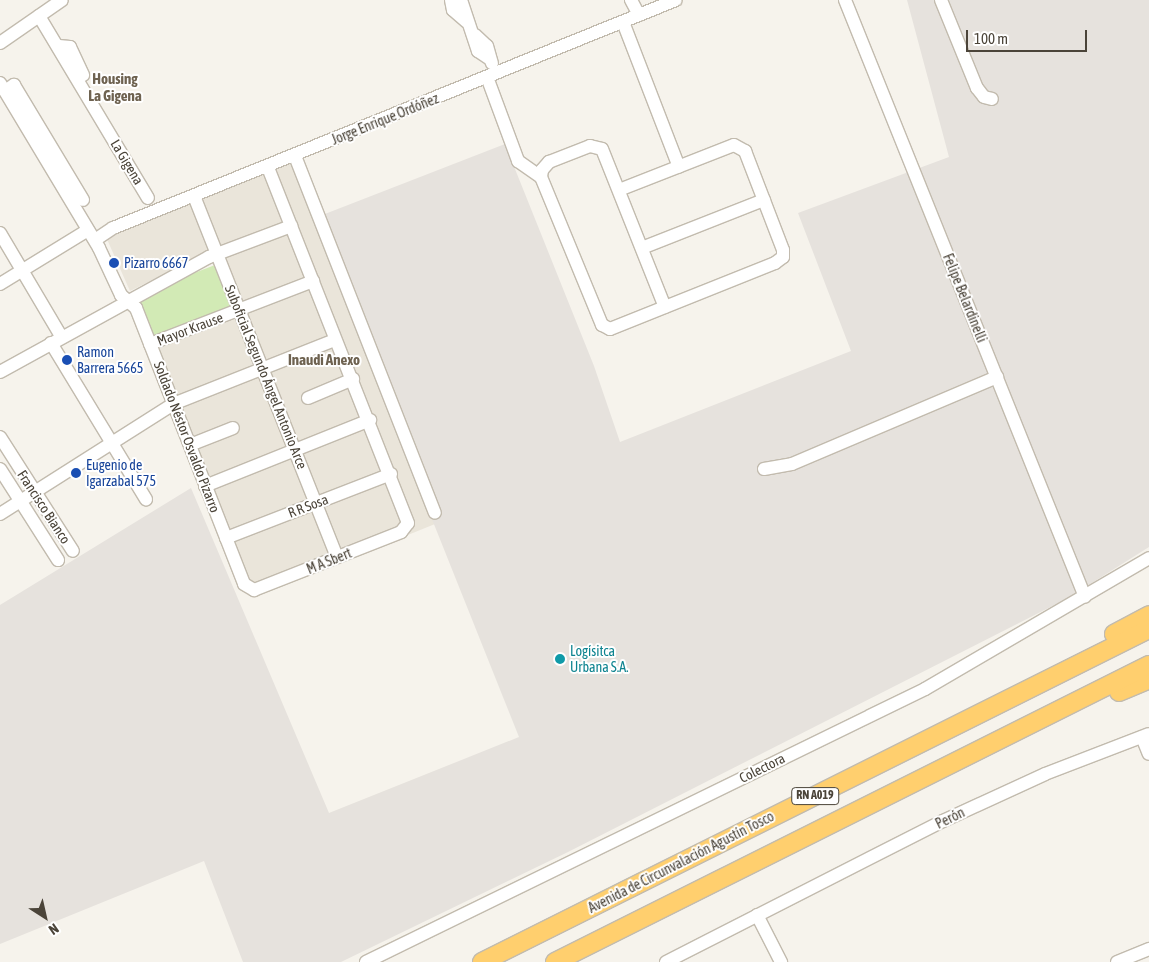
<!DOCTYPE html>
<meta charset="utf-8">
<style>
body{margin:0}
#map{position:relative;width:1149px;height:962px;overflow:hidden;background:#f6f3ec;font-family:"Asap Condensed",sans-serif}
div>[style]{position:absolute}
.residential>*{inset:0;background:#eae5da}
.industrial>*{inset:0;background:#e6e2dd}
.green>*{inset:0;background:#d2eab5;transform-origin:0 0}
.roads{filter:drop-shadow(1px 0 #c2bbae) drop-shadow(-1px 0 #c2bbae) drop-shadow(0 1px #c2bbae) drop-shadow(0 -1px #c2bbae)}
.minor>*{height:12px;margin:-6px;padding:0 6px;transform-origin:6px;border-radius:6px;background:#fff}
.highway>*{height:18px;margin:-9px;padding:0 9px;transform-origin:9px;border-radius:9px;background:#ffcf6e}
.dots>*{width:14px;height:14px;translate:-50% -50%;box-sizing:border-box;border:2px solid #fff;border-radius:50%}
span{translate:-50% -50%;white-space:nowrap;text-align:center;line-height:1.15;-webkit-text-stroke:4px #fff;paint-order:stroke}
.shield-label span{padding:1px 4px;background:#fff;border:1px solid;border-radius:4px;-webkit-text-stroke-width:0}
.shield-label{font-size:12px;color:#4b4439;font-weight:700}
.street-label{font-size:14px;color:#4b4439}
.transit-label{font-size:14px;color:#164399}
.left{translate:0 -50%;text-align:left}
.culture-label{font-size:14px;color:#0d838f}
.neighbourhood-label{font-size:15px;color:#6e6250;font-weight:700}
.north{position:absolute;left:20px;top:892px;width:50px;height:50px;-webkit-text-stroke:4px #fff;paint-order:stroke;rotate:145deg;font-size:14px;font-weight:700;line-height:20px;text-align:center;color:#4b4439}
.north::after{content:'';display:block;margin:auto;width:18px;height:22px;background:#4b4439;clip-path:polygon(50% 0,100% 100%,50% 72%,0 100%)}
.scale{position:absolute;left:966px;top:30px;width:121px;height:22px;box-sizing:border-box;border:2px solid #4b4439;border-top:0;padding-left:6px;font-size:15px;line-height:18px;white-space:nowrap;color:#4b4439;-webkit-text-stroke:4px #fff;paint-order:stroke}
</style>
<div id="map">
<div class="residential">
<i style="clip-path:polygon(291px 163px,435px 524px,252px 598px,155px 349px,238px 318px,211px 251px,130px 291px,106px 237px)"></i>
</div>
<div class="industrial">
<i style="clip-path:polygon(907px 0,1149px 0,1149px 547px,1068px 598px,568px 852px,341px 962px,243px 962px,204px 861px,0 944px,0 605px,191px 488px,329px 813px,519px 737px,312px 219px,505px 144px,594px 366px,620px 442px,851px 351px,798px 213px,949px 157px)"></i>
</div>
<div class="green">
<i style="left:215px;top:265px;width:44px;height:83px;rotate:69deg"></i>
</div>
<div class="roads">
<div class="minor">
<i style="left:451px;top:0;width:10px;rotate:79deg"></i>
<i style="left:453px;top:10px;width:18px;rotate:41deg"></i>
<i style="left:461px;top:0;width:54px;rotate:71.6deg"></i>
<i style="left:478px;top:51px;width:14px;rotate:34deg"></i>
<i style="left:631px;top:0;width:17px;rotate:62deg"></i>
<i style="left:845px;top:0;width:643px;rotate:68.1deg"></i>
<i style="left:941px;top:0;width:95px;rotate:67.8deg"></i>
<i style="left:977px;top:88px;width:11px;rotate:52deg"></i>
<i style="left:984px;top:97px;width:8px;rotate:14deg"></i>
<i style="left:39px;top:16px;width:212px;rotate:59.1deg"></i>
<i style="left:623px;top:22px;width:155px;rotate:68.9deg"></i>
<i style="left:475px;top:35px;width:16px;rotate:43deg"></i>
<i style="left:487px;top:46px;width:18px;rotate:74deg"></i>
<i style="left:0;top:43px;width:75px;rotate:-34.7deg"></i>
<i style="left:59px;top:46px;width:11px;rotate:5deg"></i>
<i style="left:70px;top:47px;width:31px;rotate:65deg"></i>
<i style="left:487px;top:77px;width:90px;rotate:69.7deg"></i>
<i style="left:518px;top:161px;width:28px;rotate:35deg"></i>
<i style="left:0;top:83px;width:192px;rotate:59deg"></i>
<i style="left:99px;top:248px;width:52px;rotate:64.9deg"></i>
<i style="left:121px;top:295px;width:20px;rotate:41deg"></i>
<i style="left:136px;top:308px;width:296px;rotate:68.6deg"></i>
<i style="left:244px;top:584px;width:12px;rotate:31deg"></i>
<i style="left:254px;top:590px;width:158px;rotate:-21.5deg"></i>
<i style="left:401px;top:532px;width:11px;rotate:-52deg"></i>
<i style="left:408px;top:523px;width:383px;rotate:-111.5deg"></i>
<i style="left:5px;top:91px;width:11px;rotate:-34deg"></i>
<i style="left:14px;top:85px;width:134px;rotate:59deg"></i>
<i style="left:295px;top:156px;width:383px;rotate:68.6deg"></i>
<i style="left:619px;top:190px;width:123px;rotate:-21.4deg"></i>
<i style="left:734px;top:145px;width:13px;rotate:29deg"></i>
<i style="left:745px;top:151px;width:106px;rotate:69deg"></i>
<i style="left:783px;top:250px;width:7px;rotate:90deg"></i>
<i style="left:783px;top:257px;width:10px;rotate:143deg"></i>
<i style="left:775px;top:263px;width:178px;rotate:158.2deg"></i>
<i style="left:610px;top:329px;width:9px;rotate:-153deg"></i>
<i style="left:602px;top:325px;width:160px;rotate:-112.4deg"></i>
<i style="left:541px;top:177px;width:7px;rotate:-82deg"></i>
<i style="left:542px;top:170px;width:11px;rotate:-49deg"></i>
<i style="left:549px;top:162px;width:44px;rotate:-21.3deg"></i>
<i style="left:590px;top:146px;width:12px;rotate:14deg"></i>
<i style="left:602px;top:149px;width:170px;rotate:68.3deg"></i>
<i style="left:194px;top:196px;width:388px;rotate:68.4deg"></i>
<i style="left:0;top:233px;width:120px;rotate:59.4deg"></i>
<i style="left:95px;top:240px;width:22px;rotate:-34deg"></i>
<i style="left:113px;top:228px;width:607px;rotate:-22.05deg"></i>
<i style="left:642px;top:248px;width:131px;rotate:-21.5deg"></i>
<i style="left:0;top:284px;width:103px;rotate:-31.5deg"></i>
<i style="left:51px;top:343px;width:183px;rotate:58.7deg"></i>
<i style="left:150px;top:344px;width:175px;rotate:-21.1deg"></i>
<i style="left:0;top:372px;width:239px;rotate:-28.8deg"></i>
<i style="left:209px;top:257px;width:88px;rotate:-20.7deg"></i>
<i style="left:308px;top:398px;width:49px;rotate:-22.9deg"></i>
<i style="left:0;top:437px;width:135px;rotate:57.4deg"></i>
<i style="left:190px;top:445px;width:46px;rotate:-21.6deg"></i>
<i style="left:0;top:469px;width:108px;rotate:57.5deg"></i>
<i style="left:764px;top:469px;width:28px;rotate:-10deg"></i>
<i style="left:792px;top:464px;width:223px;rotate:-23deg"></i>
<i style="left:205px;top:486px;width:178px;rotate:-21.8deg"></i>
<i style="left:0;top:514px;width:205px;rotate:-32.4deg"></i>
<i style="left:173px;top:404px;width:174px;rotate:-21.6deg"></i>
<i style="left:226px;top:538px;width:177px;rotate:-21.2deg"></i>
<i style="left:1142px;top:737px;width:18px;rotate:68deg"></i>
<i style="left:757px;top:915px;width:53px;rotate:62.9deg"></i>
<i style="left:366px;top:962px;width:622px;rotate:-26.03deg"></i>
<i style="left:925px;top:689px;width:259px;rotate:-30.3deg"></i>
<i style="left:666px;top:962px;width:311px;rotate:-27deg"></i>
<i style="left:943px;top:821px;width:112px;rotate:-24.7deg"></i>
<i style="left:1045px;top:774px;width:111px;rotate:-21deg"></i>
<i style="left:1117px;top:962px;width:35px;rotate:-22deg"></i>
</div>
<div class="highway">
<i style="left:1114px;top:634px;width:40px;rotate:-28deg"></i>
<i style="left:1119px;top:692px;width:33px;rotate:-23deg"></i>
<i style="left:482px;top:962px;width:746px;rotate:-26.53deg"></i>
<i style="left:555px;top:962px;width:664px;rotate:-26.57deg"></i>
</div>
</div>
<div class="dots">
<i style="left:114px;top:263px;background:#1a4fb4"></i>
<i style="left:67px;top:360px;background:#1a4fb4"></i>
<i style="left:76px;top:473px;background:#1a4fb4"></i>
<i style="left:560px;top:659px;background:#0f9aa8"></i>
</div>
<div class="shield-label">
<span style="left:815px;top:796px">RN A019</span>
</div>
<div class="street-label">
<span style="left:385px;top:119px;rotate:-22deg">Jorge Enrique Ordóñez</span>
<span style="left:127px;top:162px;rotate:59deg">La Gigena</span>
<span style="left:965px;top:298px;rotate:68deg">Felipe Belardinelli</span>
<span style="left:190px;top:329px;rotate:-21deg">Mayor Krause</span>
<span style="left:266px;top:377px;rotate:68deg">Suboficial Segundo Ángel Antonio Arce</span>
<span style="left:187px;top:437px;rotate:69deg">Soldado Néstor Osvaldo Pizarro</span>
<span style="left:308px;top:506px;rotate:-21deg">R R Sosa</span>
<span style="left:44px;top:507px;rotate:57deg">Francisco Bianco</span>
<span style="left:329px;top:561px;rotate:-22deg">M A Sbert</span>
<span style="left:762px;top:768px;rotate:-26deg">Colectora</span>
<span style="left:950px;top:818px;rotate:-26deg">Perón</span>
<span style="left:681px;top:862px;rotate:-27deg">Avenida de Circunvalación Agustín Tosco</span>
</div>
<div class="transit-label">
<span class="left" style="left:124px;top:263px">Pizarro 6667</span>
<span class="left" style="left:77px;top:360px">Ramon<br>Barrera 5665</span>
<span class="left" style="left:86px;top:473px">Eugenio de<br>Igarzabal 575</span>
</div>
<div class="culture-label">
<span class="left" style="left:570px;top:659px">Logísitca<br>Urbana S.A.</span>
</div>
<div class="neighbourhood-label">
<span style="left:115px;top:87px">Housing<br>La Gigena</span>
<span style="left:324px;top:360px">Inaudi Anexo</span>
</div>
<div class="north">N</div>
<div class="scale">100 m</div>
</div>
